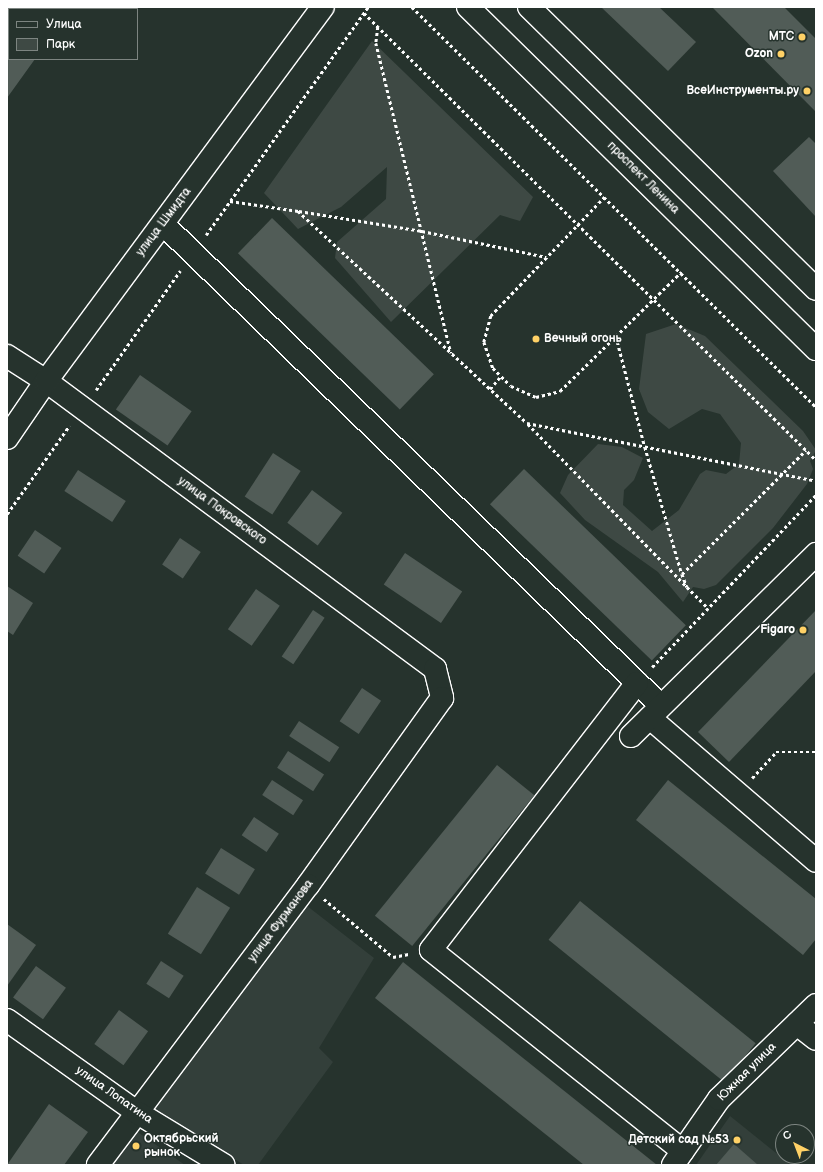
<!DOCTYPE html>
<meta charset="utf-8">
<style>
body{margin:0}
#map{position:relative;width:823px;height:1172px;overflow:hidden;background:#26332d;font-family:"Balsamiq Sans",sans-serif}
div>[style]{position:absolute}
.built>*{inset:0;background:#333f3a}
.green>*{inset:0;background:#3e4944}
.building>*{inset:0;background:#515c57;transform-origin:0 0}
.path>*{height:2.5px;margin-top:-1.25px;transform-origin:0;background:repeating-linear-gradient(90deg,#fff 0 3px,transparent 0 6px)}
.roads{filter:drop-shadow(1px 0 #fff) drop-shadow(-1px 0 #fff) drop-shadow(0 1px #fff) drop-shadow(0 -1px #fff)}
.minor>*{height:22px;margin:-11px;padding:0 11px;transform-origin:11px;border-radius:11px;background:#26332d}
.major>*{height:22px;margin:-11px;padding:0 11px;transform-origin:11px;border-radius:11px;background:#26332d}
.dots>*{width:11px;height:11px;translate:-50% -50%;box-sizing:border-box;border:2px solid #26332d;border-radius:50%}
span{translate:-50% -50%;white-space:nowrap;text-align:center;line-height:1.15;-webkit-text-stroke:3px #26332d;paint-order:stroke}
.poi-label{font-size:12px;color:#fff;font-weight:700}
.right{translate:-100% -50%;text-align:right}
.left{translate:0 -50%;text-align:left}
.street-label{font-size:12px;color:#fff}
.frame{position:absolute;inset:0;border:8px solid #fff;pointer-events:none}
.legend{position:absolute;left:8px;top:8px;width:130px;height:52px;box-sizing:border-box;background:#26332d;border:1px solid #7d8581;margin:0;padding:5px 7px;list-style:none;font-size:12px;color:#fff}
.legend li{display:flex;align-items:center;gap:8px;height:20px}
.legend b{width:20px;border:1px solid #7d8581}
.north{position:absolute;left:775px;top:1124px;width:40px;height:40px;box-sizing:border-box;background:#26332d;border:1px solid #7d8581;border-radius:50%;rotate:318deg;font-size:11px;font-weight:700;line-height:16px;text-align:center;color:#fff}
.north::after{content:'';display:block;margin:auto;width:14px;height:18px;background:#ffd166;clip-path:polygon(50% 0,100% 100%,50% 72%,0 100%)}
</style>
<div id="map">
<div class="built">
<i style="clip-path:polygon(293px 895px,374px 958px,319px 1048px,333px 1062px,258px 1165px,244px 1165px,141px 1100px)"></i>
<i style="clip-path:polygon(730px 1116px,791px 1165px,696px 1165px)"></i>
<i style="clip-path:polygon(129px 1126px,185px 1165px,101px 1165px)"></i>
</div>
<div class="green">
<i style="clip-path:polygon(372px 41px,533px 197px,520px 221px,500px 215px,391px 322px,335px 258px,337px 242px,386px 199px,387px 167px,341px 207px,298px 229px,264px 193px)"></i>
<i style="clip-path:polygon(676px 324px,705px 336px,803px 431px,816px 450px,810px 461px,813px 469px,807px 484px,773px 528px,716px 585px,704px 589px,693px 587px,683px 602px,658px 572px,585px 520px,560px 493px,568px 475px,598px 444px,622px 447px,643px 458px,634px 480px,624px 490px,623px 505px,652px 531px,679px 510px,700px 474px,706px 470px,726px 474px,739px 464px,741px 443px,720px 414px,702px 409px,669px 429px,648px 412px,639px 389px,646px 334px)"></i>
</div>
<div class="building">
<i style="clip-path:polygon(7px 7px,72px 7px,9px 9px,9px 59px,35px 59px,7px 98px)"></i>
<i style="clip-path:polygon(601px 7px,659px 7px,696px 42px,668px 71px)"></i>
<i style="clip-path:polygon(712px 7px,784px 7px,816px 39px,816px 112px)"></i>
<i style="clip-path:polygon(809px 137px,816px 144px,816px 217px,773px 171px)"></i>
<i style="left:272px;top:218px;width:225px;height:49px;rotate:44deg"></i>
<i style="left:140px;top:375px;width:63px;height:42px;rotate:35deg"></i>
<i style="left:273px;top:453px;width:33px;height:52px;rotate:33deg"></i>
<i style="left:524px;top:469px;width:225px;height:49px;rotate:44deg"></i>
<i style="left:78px;top:470px;width:57px;height:25px;rotate:33deg"></i>
<i style="left:312px;top:490px;width:38px;height:41px;rotate:37deg"></i>
<i style="left:35px;top:530px;width:32px;height:31px;rotate:34deg"></i>
<i style="left:180px;top:538px;width:25px;height:32px;rotate:34deg"></i>
<i style="left:405px;top:553px;width:69px;height:38px;rotate:34deg"></i>
<i style="clip-path:polygon(7px 586px,33px 603px,13px 635px,7px 631px)"></i>
<i style="left:256px;top:589px;width:29px;height:49px;rotate:35deg"></i>
<i style="left:313px;top:610px;width:14px;height:56px;rotate:34deg"></i>
<i style="clip-path:polygon(816px 610px,816px 671px,729px 762px,698px 732px)"></i>
<i style="left:362px;top:688px;width:23px;height:40px;rotate:34deg"></i>
<i style="left:299px;top:721px;width:48px;height:18px;rotate:33deg"></i>
<i style="left:288px;top:751px;width:43px;height:20px;rotate:33deg"></i>
<i style="left:497px;top:765px;width:48px;height:194px;rotate:39deg"></i>
<i style="left:272px;top:780px;width:37px;height:18px;rotate:33deg"></i>
<i style="clip-path:polygon(668px 780px,816px 899px,816px 939px,803px 955px,636px 820px)"></i>
<i style="left:254px;top:817px;width:30px;height:22px;rotate:34deg"></i>
<i style="left:221px;top:848px;width:40px;height:30px;rotate:32deg"></i>
<i style="left:197px;top:887px;width:39px;height:55px;rotate:32deg"></i>
<i style="left:580px;top:901px;width:226px;height:50px;rotate:39deg"></i>
<i style="clip-path:polygon(7px 924px,36px 945px,7px 986px)"></i>
<i style="left:161px;top:961px;width:27px;height:27px;rotate:33deg"></i>
<i style="clip-path:polygon(403px 962px,657px 1165px,584px 1165px,375px 998px)"></i>
<i style="left:36px;top:966px;width:37px;height:39px;rotate:36deg"></i>
<i style="left:119px;top:1010px;width:36px;height:42px;rotate:36deg"></i>
<i style="clip-path:polygon(49px 1104px,88px 1132px,64px 1165px,7px 1165px)"></i>
<i style="clip-path:polygon(734px 1144px,758px 1165px,716px 1165px)"></i>
</div>
<div class="path">
<i style="left:412px;top:7px;width:569px;rotate:44.71deg"></i>
<i style="left:364px;top:13px;width:636px;rotate:44.68deg"></i>
<i style="left:378px;top:27px;width:16px;rotate:97deg"></i>
<i style="left:376px;top:43px;width:319px;rotate:76.4deg"></i>
<i style="left:605px;top:197px;width:165px;rotate:133.8deg"></i>
<i style="left:491px;top:316px;width:27px;rotate:105deg"></i>
<i style="left:484px;top:342px;width:28px;rotate:71deg"></i>
<i style="left:493px;top:368px;width:25px;rotate:45deg"></i>
<i style="left:511px;top:386px;width:27px;rotate:24deg"></i>
<i style="left:536px;top:397px;width:25px;rotate:-14deg"></i>
<i style="left:560px;top:391px;width:170px;rotate:-44.5deg"></i>
<i style="left:230px;top:201px;width:69px;rotate:8.4deg"></i>
<i style="left:298px;top:211px;width:312px;rotate:42.8deg"></i>
<i style="left:527px;top:423px;width:295px;rotate:11.3deg"></i>
<i style="left:299px;top:211px;width:125px;rotate:9.2deg"></i>
<i style="left:422px;top:231px;width:127px;rotate:11.8deg"></i>
<i style="left:206px;top:235px;width:280px;rotate:-54.6deg"></i>
<i style="left:616px;top:336px;width:115px;rotate:75.4deg"></i>
<i style="left:645px;top:447px;width:132px;rotate:73.8deg"></i>
<i style="left:682px;top:574px;width:14px;rotate:69deg"></i>
<i style="left:687px;top:587px;width:30px;rotate:45deg"></i>
<i style="left:490px;top:389px;width:17px;rotate:-50deg"></i>
<i style="left:96px;top:390px;width:146px;rotate:-54.8deg"></i>
<i style="left:528px;top:424px;width:226px;rotate:45.7deg"></i>
<i style="left:7px;top:514px;width:108px;rotate:-54.8deg"></i>
<i style="left:682px;top:574px;width:175px;rotate:-45deg"></i>
<i style="left:652px;top:667px;width:238px;rotate:-46.4deg"></i>
<i style="left:752px;top:778px;width:35px;rotate:-47deg"></i>
<i style="left:776px;top:752px;width:40px"></i>
<i style="left:324px;top:899px;width:90px;rotate:40deg"></i>
<i style="left:393px;top:957px;width:16px;rotate:-11deg"></i>
</div>
<div class="roads">
<div class="minor">
<i style="left:163px;top:224px;width:693px;rotate:44.06deg"></i>
<i style="left:7px;top:356px;width:46px;rotate:32.7deg"></i>
<i style="left:46px;top:381px;width:484px;rotate:36.5deg"></i>
<i style="left:435px;top:669px;width:30px;rotate:76deg"></i>
<i style="left:442px;top:698px;width:230px;rotate:125.6deg"></i>
<i style="left:308px;top:885px;width:350px;rotate:126.9deg"></i>
<i style="left:637px;top:683px;width:337px;rotate:127.7deg"></i>
<i style="left:431px;top:950px;width:322px;rotate:38.6deg"></i>
<i style="left:650px;top:718px;width:219px;rotate:40.7deg"></i>
<i style="left:631px;top:736px;width:260px;rotate:-44.5deg"></i>
<i style="left:7px;top:1020px;width:161px;rotate:35.4deg"></i>
<i style="left:138px;top:1113px;width:100px;rotate:31.2deg"></i>
<i style="left:797px;top:1024px;width:24px;rotate:38deg"></i>
<i style="left:673px;top:1165px;width:80px;rotate:-55.1deg"></i>
<i style="left:719px;top:1099px;width:135px;rotate:-44.1deg"></i>
</div>
<div class="major">
<i style="left:468px;top:7px;width:488px;rotate:44.5deg"></i>
<i style="left:529px;top:7px;width:402px;rotate:44.5deg"></i>
<i style="left:7px;top:438px;width:69px;rotate:-55.6deg"></i>
<i style="left:46px;top:381px;width:465px;rotate:-53.5deg"></i>
</div>
</div>
<div class="dots">
<i style="left:802px;top:37px;background:#ffd166"></i>
<i style="left:781px;top:54px;background:#ffd166"></i>
<i style="left:807px;top:91px;background:#ffd166"></i>
<i style="left:536px;top:339px;background:#ffd166"></i>
<i style="left:803px;top:630px;background:#ffd166"></i>
<i style="left:737px;top:1140px;background:#ffd166"></i>
<i style="left:136px;top:1146px;background:#ffd166"></i>
</div>
<div class="poi-label">
<span class="right" style="left:794px;top:37px">МТС</span>
<span class="right" style="left:773px;top:54px">Ozon</span>
<span class="right" style="left:799px;top:91px">ВсеИнструменты.ру</span>
<span class="left" style="left:544px;top:339px">Вечный огонь</span>
<span class="right" style="left:795px;top:630px">Figaro</span>
<span class="left" style="left:144px;top:1146px">Октябрьский<br>рынок</span>
<span class="right" style="left:729px;top:1140px">Детский сад №53</span>
</div>
<div class="street-label">
<span style="left:643px;top:178px;rotate:45deg">проспект Ленина</span>
<span style="left:164px;top:222px;rotate:-53deg">улица Шмидта</span>
<span style="left:222px;top:511px;rotate:36deg">улица Покровского</span>
<span style="left:281px;top:921px;rotate:-53deg">улица Фурманова</span>
<span style="left:747px;top:1072px;rotate:-45deg">Южная улица</span>
<span style="left:114px;top:1095px;rotate:35deg">улица Лопатина</span>
</div>
<div class="frame"></div>
<ul class="legend">
<li><b style="height:5px;background:#26332d"></b>Улица</li>
<li><b style="height:11px;background:#3e4944"></b>Парк</li>
</ul>
<div class="north">С</div>
</div>
